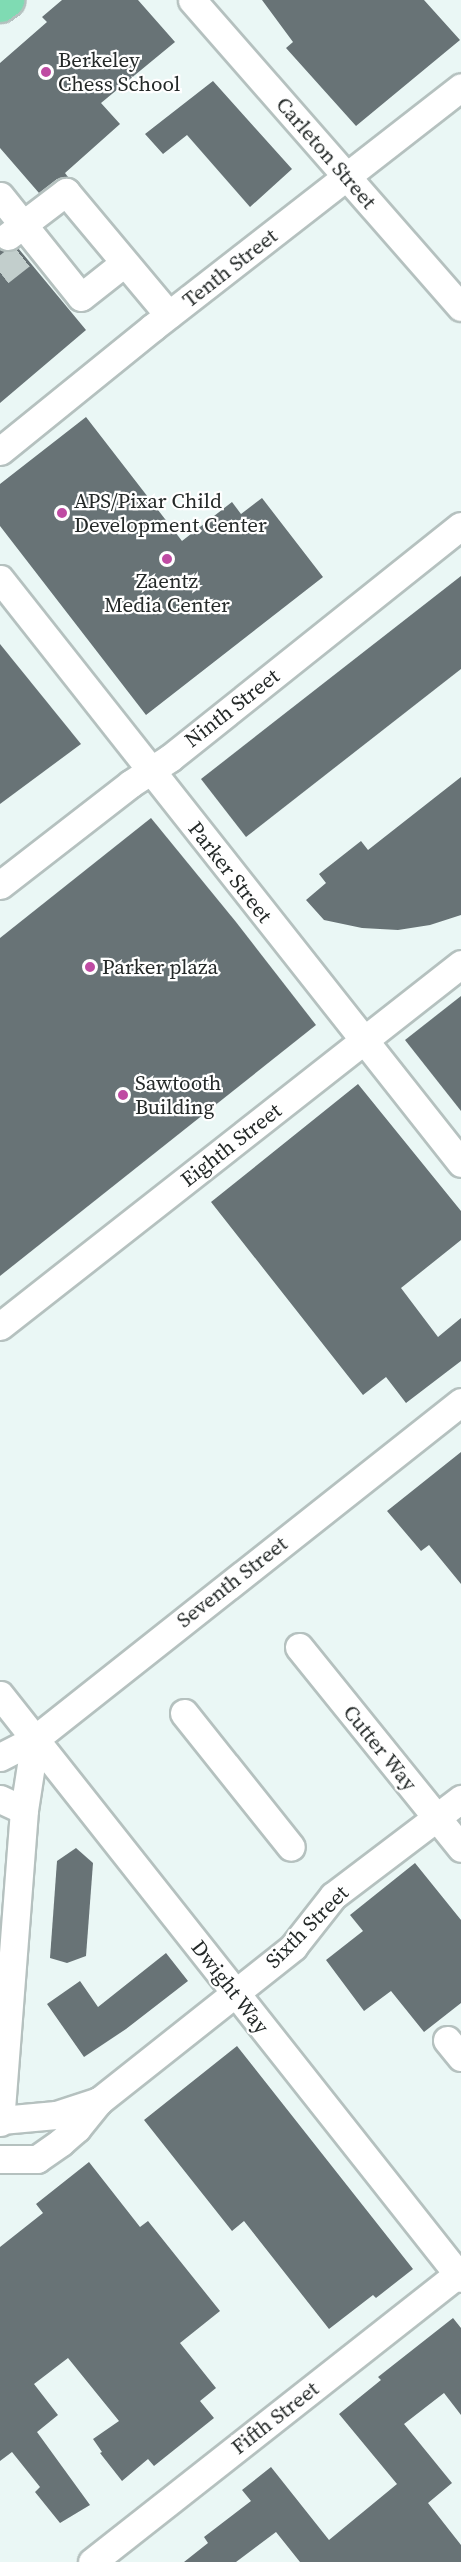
<!DOCTYPE html>
<style>
body{margin:0}
#map{position:relative;width:461px;height:2562px;overflow:hidden;background:#eaf7f5;font-family:"Source Serif 4",serif}
div>[style]{position:absolute}
.building>*{inset:0;background:#687376}
.minor-tunnel>*{height:27px;margin-top:-13.5px;transform-origin:0;background:repeating-linear-gradient(90deg,#c2cecc 0 27px,transparent 0 41px)}
.roads{filter:drop-shadow(2px 0 #b5c1bf) drop-shadow(-2px 0 #b5c1bf) drop-shadow(0 2px #b5c1bf) drop-shadow(0 -2px #b5c1bf)}
.minor>*{height:27px;margin:-13.5px;padding:0 13.5px;transform-origin:13.5px;border-radius:13.5px;background:#fff}
.major>*{height:33px;margin:-16.5px;padding:0 16.5px;transform-origin:16.5px;border-radius:16.5px;background:#7fdbb3}
.dots>*{width:16px;height:16px;translate:-50% -50%;box-sizing:border-box;border:3px solid #fff;border-radius:50%}
span{translate:-50% -50%;white-space:nowrap;text-align:center;line-height:1.15;-webkit-text-stroke:4.5px #fff;paint-order:stroke}
.poi-label{font-size:21px;color:#242928}
.left{translate:0 -50%;text-align:left}
.street-label{font-size:21px;color:#242928}
</style>
<div id="map">
<div class="building">
<i style="clip-path:polygon(62px 0,138px 0,175px 42px,101px 103px,120px 124px,65px 173px,68px 177px,57px 179px,39px 193px,0 148px,0 63px,47px 22px,42px 17px)"></i>
<i style="clip-path:polygon(262px 0,424px 0,460px 40px,356px 126px,286px 48px,293px 42px)"></i>
<i style="clip-path:polygon(213px 81px,292px 169px,250px 207px,187px 135px,163px 154px,145px 134px)"></i>
<i style="clip-path:polygon(18px 248px,86px 330px,0 403px,0 249px,9px 252px)"></i>
<i style="clip-path:polygon(86px 417px,182px 541px,232px 502px,241px 514px,262px 498px,323px 577px,146px 715px,0 526px,0 484px)"></i>
<i style="clip-path:polygon(461px 576px,461px 669px,246px 837px,201px 779px)"></i>
<i style="clip-path:polygon(0 644px,81px 744px,0 804px)"></i>
<i style="clip-path:polygon(461px 777px,461px 915px,430px 925px,398px 930px,362px 928px,324px 920px,306px 900px,326px 883px,319px 874px,361px 841px,368px 850px)"></i>
<i style="clip-path:polygon(151px 818px,236px 922px,316px 1025px,0 1276px,0 938px)"></i>
<i style="clip-path:polygon(461px 996px,461px 1111px,405px 1040px)"></i>
<i style="clip-path:polygon(358px 1084px,461px 1211px,461px 1240px,401px 1288px,438px 1337px,461px 1318px,461px 1361px,406px 1403px,386px 1377px,363px 1395px,211px 1202px)"></i>
<i style="clip-path:polygon(461px 1452px,461px 1584px,429px 1545px,421px 1551px,387px 1511px)"></i>
<i style="clip-path:polygon(76px 1848px,93px 1863px,86px 1956px,67px 1963px,50px 1958px,57px 1861px)"></i>
<i style="clip-path:polygon(415px 1863px,461px 1920px,461px 2003px,424px 2032px,391px 1991px,364px 2011px,326px 1960px,363px 1931px,350px 1915px)"></i>
<i style="clip-path:polygon(166px 1953px,188px 1981px,126px 2029px,84px 2057px,47px 2004px,80px 1981px,98px 2007px)"></i>
<i style="clip-path:polygon(237px 2046px,413px 2269px,376px 2298px,373px 2295px,329px 2329px,244px 2221px,232px 2231px,144px 2120px)"></i>
<i style="clip-path:polygon(89px 2162px,140px 2227px,148px 2221px,220px 2311px,180px 2343px,216px 2388px,200px 2401px,214px 2418px,154px 2466px,148px 2459px,122px 2481px,100px 2453px,102px 2452px,93px 2439px,119px 2421px,68px 2358px,34px 2384px,58px 2415px,37px 2432px,90px 2505px,60px 2523px,35px 2492px,40px 2487px,12px 2452px,0 2461px,0 2247px,43px 2213px,36px 2204px)"></i>
<i style="clip-path:polygon(453px 2318px,461px 2328px,461px 2415px,444px 2393px,404px 2424px,452px 2483px,428px 2503px,461px 2545px,461px 2562px,300px 2562px,276px 2532px,236px 2562px,184px 2562px,208px 2543px,204px 2537px,251px 2501px,242px 2490px,271px 2467px,329px 2540px,397px 2484px,339px 2414px,381px 2380px,378px 2377px)"></i>
</div>
<div class="minor-tunnel">
<i style="left:0;top:272px;width:29px;rotate:-38deg"></i>
</div>
<div class="roads">
<div class="minor">
<i style="left:192px;top:0;width:408px;rotate:48.8deg"></i>
<i style="left:0;top:196px;width:129px;rotate:51.3deg"></i>
<i style="left:81px;top:297px;width:55px;rotate:-38.3deg"></i>
<i style="left:8px;top:236px;width:73px;rotate:-37.2deg"></i>
<i style="left:66px;top:192px;width:160px;rotate:50.1deg"></i>
<i style="left:0;top:451px;width:197px;rotate:-39deg"></i>
<i style="left:153px;top:327px;width:390px;rotate:-37.9deg"></i>
<i style="left:0;top:579px;width:744px;rotate:51.71deg"></i>
<i style="left:0;top:885px;width:165px;rotate:-37.8deg"></i>
<i style="left:130px;top:784px;width:48px;rotate:-33deg"></i>
<i style="left:170px;top:758px;width:372px;rotate:-38.6deg"></i>
<i style="left:0;top:1326px;width:586px;rotate:-38.14deg"></i>
<i style="left:299px;top:1647px;width:258px;rotate:51.1deg"></i>
<i style="left:0;top:1695px;width:743px;rotate:51.67deg"></i>
<i style="left:184px;top:1713px;width:171px;rotate:51.4deg"></i>
<i style="left:0;top:1757px;width:39px;rotate:-27deg"></i>
<i style="left:35px;top:1739px;width:543px;rotate:-38.35deg"></i>
<i style="left:0;top:1799px;width:26px;rotate:25deg"></i>
<i style="left:447px;top:2040px;width:22px;rotate:51deg"></i>
<i style="left:1px;top:2120px;width:55px;rotate:-5.2deg"></i>
<i style="left:56px;top:2115px;width:45px;rotate:-18deg"></i>
<i style="left:0;top:2122px;width:313px;rotate:-85.6deg"></i>
<i style="left:24px;top:1810px;width:72px;rotate:-81.2deg"></i>
<i style="left:0;top:2159px;width:37px"></i>
<i style="left:37px;top:2159px;width:29px;rotate:-35deg"></i>
<i style="left:61px;top:2142px;width:21px;rotate:-41deg"></i>
<i style="left:77px;top:2128px;width:35px;rotate:-51deg"></i>
<i style="left:99px;top:2101px;width:248px;rotate:-38.4deg"></i>
<i style="left:293px;top:1947px;width:65px;rotate:-51.9deg"></i>
<i style="left:333px;top:1896px;width:161px;rotate:-37.2deg"></i>
<i style="left:92px;top:2562px;width:466px;rotate:-38.2deg"></i>
</div>
<div class="major">
<i style="left:0;top:5px;width:9px;rotate:-36deg"></i>
</div>
</div>
<div class="dots">
<i style="left:46px;top:72px;background:#bf4ba3"></i>
<i style="left:62px;top:513px;background:#bf4ba3"></i>
<i style="left:167px;top:559px;background:#bf4ba3"></i>
<i style="left:90px;top:967px;background:#bf4ba3"></i>
<i style="left:123px;top:1095px;background:#bf4ba3"></i>
</div>
<div class="poi-label">
<span class="left" style="left:58px;top:72px">Berkeley<br>Chess School</span>
<span class="left" style="left:74px;top:513px">APS/Pixar Child<br>Development Center</span>
<span style="left:167px;top:593px">Zaentz<br>Media Center</span>
<span class="left" style="left:102px;top:967px">Parker plaza</span>
<span class="left" style="left:135px;top:1095px">Sawtooth<br>Building</span>
</div>
<div class="street-label">
<span style="left:326px;top:153px;rotate:49deg">Carleton Street</span>
<span style="left:230px;top:268px;rotate:-38deg">Tenth Street</span>
<span style="left:232px;top:708px;rotate:-38deg">Ninth Street</span>
<span style="left:230px;top:872px;rotate:52deg">Parker Street</span>
<span style="left:231px;top:1145px;rotate:-38deg">Eighth Street</span>
<span style="left:232px;top:1582px;rotate:-38deg">Seventh Street</span>
<span style="left:380px;top:1748px;rotate:51deg">Cutter Way</span>
<span style="left:307px;top:1927px;rotate:-45deg">Sixth Street</span>
<span style="left:230px;top:1987px;rotate:52deg">Dwight Way</span>
<span style="left:275px;top:2418px;rotate:-38deg">Fifth Street</span>
</div>
</div>
